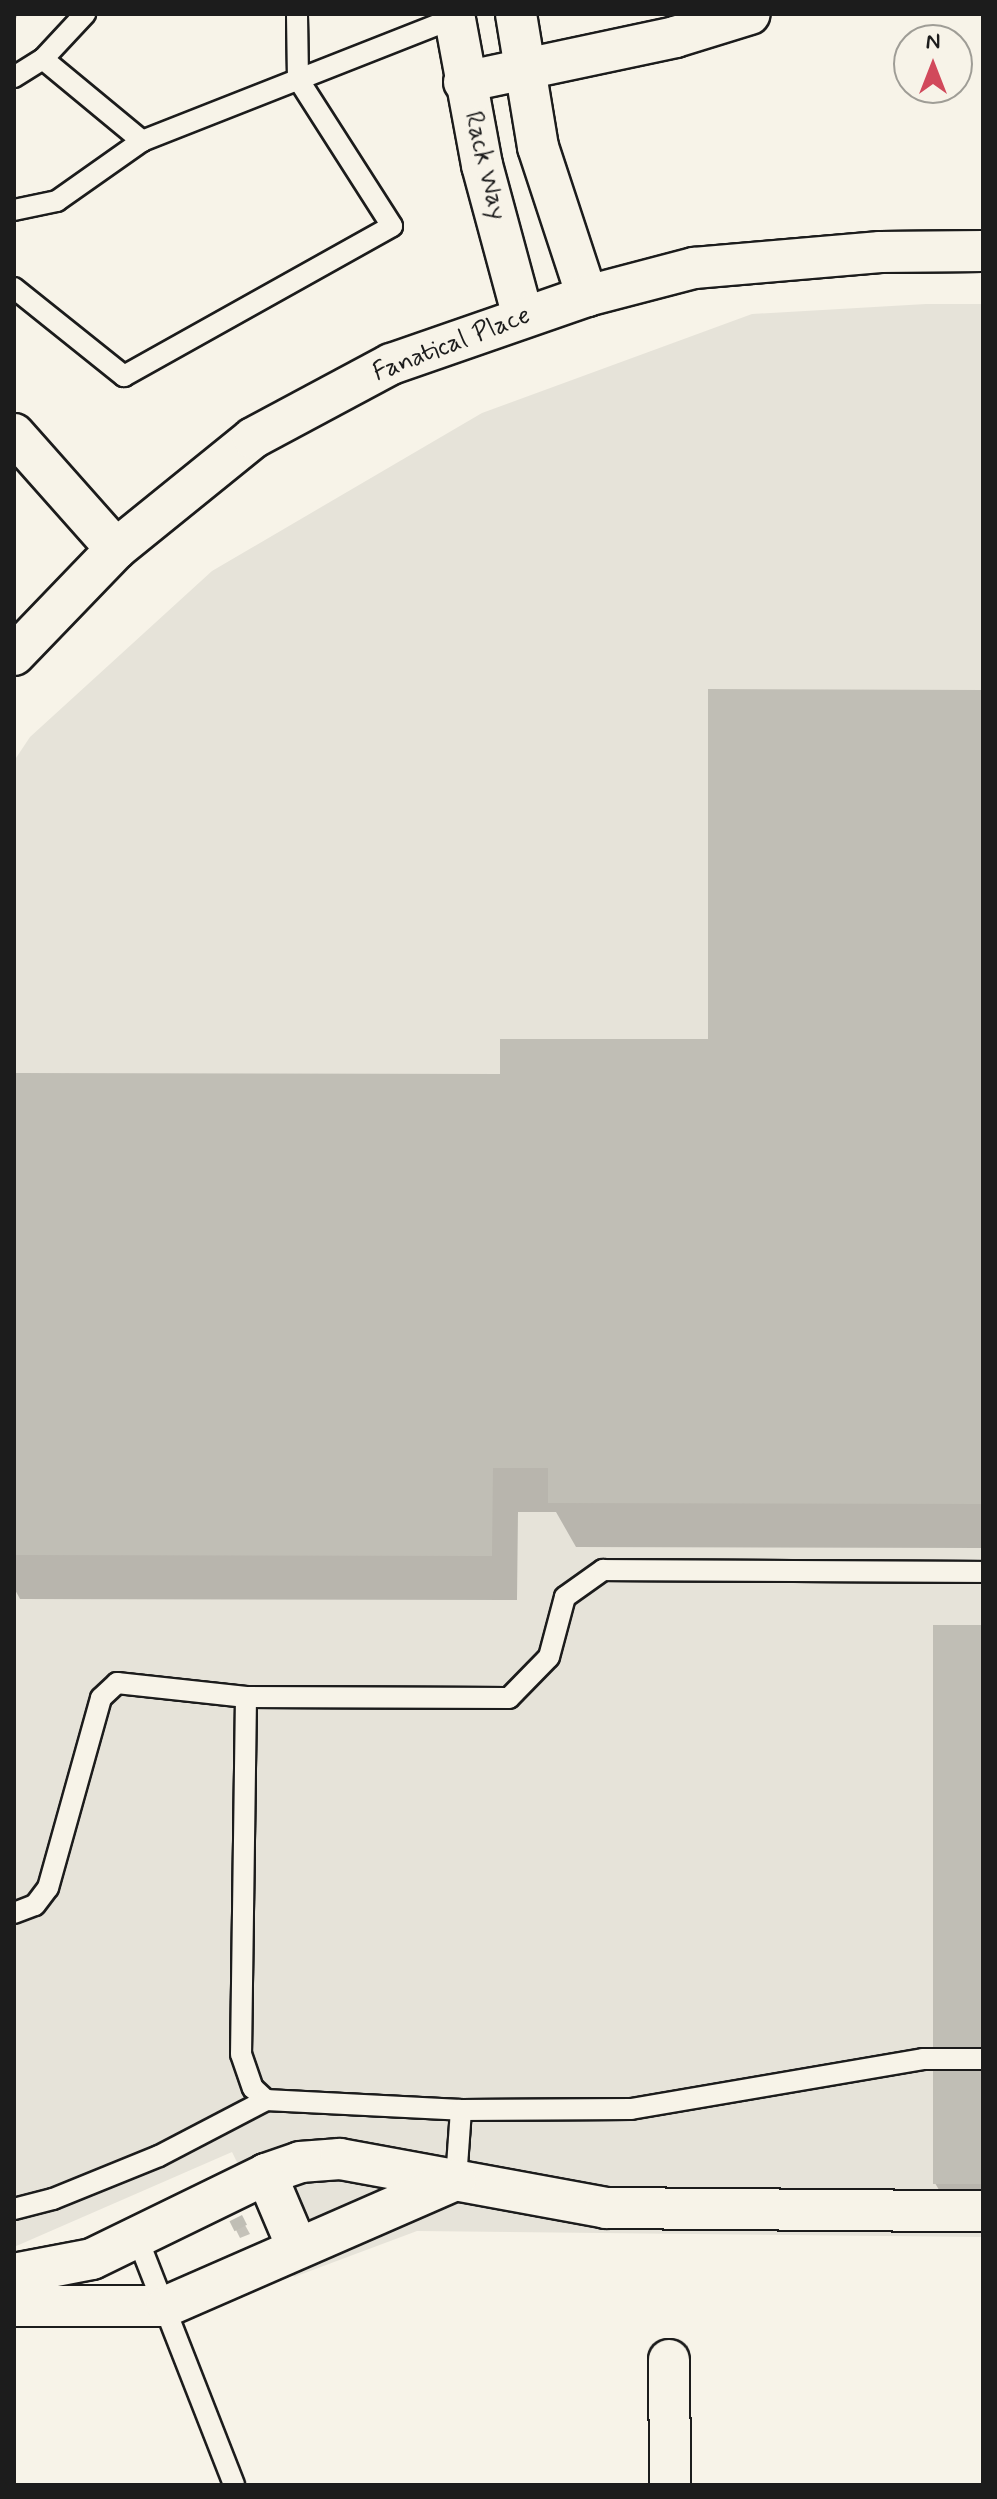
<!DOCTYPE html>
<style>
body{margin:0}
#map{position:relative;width:997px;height:2499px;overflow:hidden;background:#f7f3e8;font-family:Mynerve,sans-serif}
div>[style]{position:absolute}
.built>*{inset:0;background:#e6e3d9}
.shadow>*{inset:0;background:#0003}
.building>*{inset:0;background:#c0beb5;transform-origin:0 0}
.roads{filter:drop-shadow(2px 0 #1c1c1c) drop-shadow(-2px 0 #1c1c1c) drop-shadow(0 2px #1c1c1c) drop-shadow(0 -2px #1c1c1c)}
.service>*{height:20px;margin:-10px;padding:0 10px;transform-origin:10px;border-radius:10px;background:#f7f3e8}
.minor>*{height:40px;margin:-20px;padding:0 20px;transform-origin:20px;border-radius:20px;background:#f7f3e8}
span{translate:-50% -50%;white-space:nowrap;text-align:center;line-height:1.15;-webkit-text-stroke:8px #f7f3e8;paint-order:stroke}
.street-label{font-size:26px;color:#1c1c1c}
.frame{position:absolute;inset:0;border:16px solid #1c1c1c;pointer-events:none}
.north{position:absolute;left:893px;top:24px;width:80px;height:80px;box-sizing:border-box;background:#f7f3e8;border:2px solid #9f9d96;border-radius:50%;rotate:0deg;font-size:22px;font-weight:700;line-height:32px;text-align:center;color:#1c1c1c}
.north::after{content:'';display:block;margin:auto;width:28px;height:36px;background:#d1495b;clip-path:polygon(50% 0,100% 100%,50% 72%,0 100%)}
</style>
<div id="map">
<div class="built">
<i style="clip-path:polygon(926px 304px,983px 304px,983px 2237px,417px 2231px,294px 2277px,232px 2152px,14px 2247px,14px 761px,30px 737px,212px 571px,482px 413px,752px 314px)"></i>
</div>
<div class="shadow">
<i style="clip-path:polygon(14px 14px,42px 14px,42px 16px,17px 16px,14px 24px)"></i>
<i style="clip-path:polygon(983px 692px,983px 1548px,576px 1547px,556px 1512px,518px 1512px,517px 1600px,20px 1599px,14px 1588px,14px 1075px,502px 1076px,710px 1041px)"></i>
<i style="clip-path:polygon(983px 1627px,983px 2218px,955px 2218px,935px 2183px)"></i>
<i style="clip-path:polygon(241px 2218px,250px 2234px,240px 2238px,236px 2230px)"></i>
</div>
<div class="building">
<i style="clip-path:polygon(708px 689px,983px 690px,983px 1504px,548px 1503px,548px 1468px,493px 1468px,492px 1556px,14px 1555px,14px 1073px,500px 1074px,500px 1039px,708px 1039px)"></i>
<i style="left:933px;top:1625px;width:50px;height:559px"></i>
<i style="left:242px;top:2215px;width:11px;height:14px;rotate:63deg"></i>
</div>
<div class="roads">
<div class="service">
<i style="left:43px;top:59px;width:62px;rotate:-47deg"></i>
<i style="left:14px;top:77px;width:34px;rotate:-32deg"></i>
<i style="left:43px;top:59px;width:129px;rotate:39.6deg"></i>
<i style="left:142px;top:141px;width:104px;rotate:144.8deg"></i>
<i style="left:57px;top:201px;width:44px;rotate:168.2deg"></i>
<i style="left:142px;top:141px;width:335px;rotate:-21.5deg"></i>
<i style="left:14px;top:288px;width:141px;rotate:38.7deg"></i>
<i style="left:124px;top:376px;width:307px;rotate:-29.2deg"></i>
<i style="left:392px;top:226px;width:174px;rotate:-122.6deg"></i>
<i style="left:298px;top:79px;width:65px;rotate:-90.9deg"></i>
<i style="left:246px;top:1697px;width:357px;rotate:90.8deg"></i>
<i style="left:241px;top:2054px;width:36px;rotate:71deg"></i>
<i style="left:253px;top:2088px;width:18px;rotate:43deg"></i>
<i style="left:266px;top:2100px;width:195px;rotate:2.9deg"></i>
<i style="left:461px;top:2110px;width:70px;rotate:94.1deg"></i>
<i style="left:14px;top:1913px;width:22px;rotate:-21deg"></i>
<i style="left:35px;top:1905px;width:21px;rotate:-53deg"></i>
<i style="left:48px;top:1888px;width:197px;rotate:-74.4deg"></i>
<i style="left:101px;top:1698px;width:22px;rotate:-43deg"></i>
<i style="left:117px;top:1683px;width:130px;rotate:6.2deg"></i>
<i style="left:246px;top:1697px;width:263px;rotate:0.2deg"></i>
<i style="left:509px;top:1698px;width:57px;rotate:-45.7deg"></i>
<i style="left:549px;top:1657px;width:62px;rotate:-75.1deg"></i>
<i style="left:565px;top:1597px;width:47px;rotate:-35.4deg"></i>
<i style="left:603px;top:1570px;width:380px;rotate:0.3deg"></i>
<i style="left:461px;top:2110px;width:170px;rotate:-0.3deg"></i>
<i style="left:631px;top:2109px;width:296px;rotate:-9.7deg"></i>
<i style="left:923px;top:2059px;width:60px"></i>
<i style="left:14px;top:2209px;width:40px;rotate:-14.4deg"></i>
<i style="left:53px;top:2199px;width:114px;rotate:-22.1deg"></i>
<i style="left:159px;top:2156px;width:121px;rotate:-27.6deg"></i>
<i style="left:137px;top:2237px;width:266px;rotate:68.6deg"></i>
</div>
<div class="minor">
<i style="left:454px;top:14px;width:154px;rotate:79.5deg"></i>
<i style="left:482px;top:165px;width:157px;rotate:74.9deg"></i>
<i style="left:516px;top:14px;width:135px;rotate:80.6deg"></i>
<i style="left:538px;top:147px;width:157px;rotate:71.8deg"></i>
<i style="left:464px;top:82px;width:216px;rotate:-12deg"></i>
<i style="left:675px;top:37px;width:78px;rotate:-17deg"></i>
<i style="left:14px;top:434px;width:154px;rotate:48.4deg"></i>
<i style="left:14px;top:655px;width:147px;rotate:-46.1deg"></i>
<i style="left:116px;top:549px;width:176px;rotate:-39deg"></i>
<i style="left:253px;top:438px;width:157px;rotate:-28.2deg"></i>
<i style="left:391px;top:364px;width:207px;rotate:-19.1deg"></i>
<i style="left:587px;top:296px;width:111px;rotate:-14.7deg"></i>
<i style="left:694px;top:268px;width:187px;rotate:-4.9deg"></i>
<i style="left:880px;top:252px;width:103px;rotate:-0.6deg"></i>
<i style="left:266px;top:2174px;width:79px;rotate:67deg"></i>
<i style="left:14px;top:2274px;width:79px;rotate:-10.9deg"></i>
<i style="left:92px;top:2259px;width:194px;rotate:-26deg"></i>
<i style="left:266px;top:2174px;width:36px;rotate:-19deg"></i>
<i style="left:300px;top:2162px;width:40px;rotate:-4.3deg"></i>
<i style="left:340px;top:2159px;width:270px;rotate:10.4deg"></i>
<i style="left:606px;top:2208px;width:377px;rotate:0.5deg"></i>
<i style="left:14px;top:2306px;width:153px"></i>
<i style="left:167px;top:2306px;width:315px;rotate:-23.6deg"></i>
<i style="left:669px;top:2360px;width:125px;rotate:89.5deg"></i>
</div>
</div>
<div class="street-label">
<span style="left:484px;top:166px;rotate:76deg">Rack Way</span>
<span style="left:452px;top:345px;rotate:-21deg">Fanatical Place</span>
</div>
<div class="frame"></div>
<div class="north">N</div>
</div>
